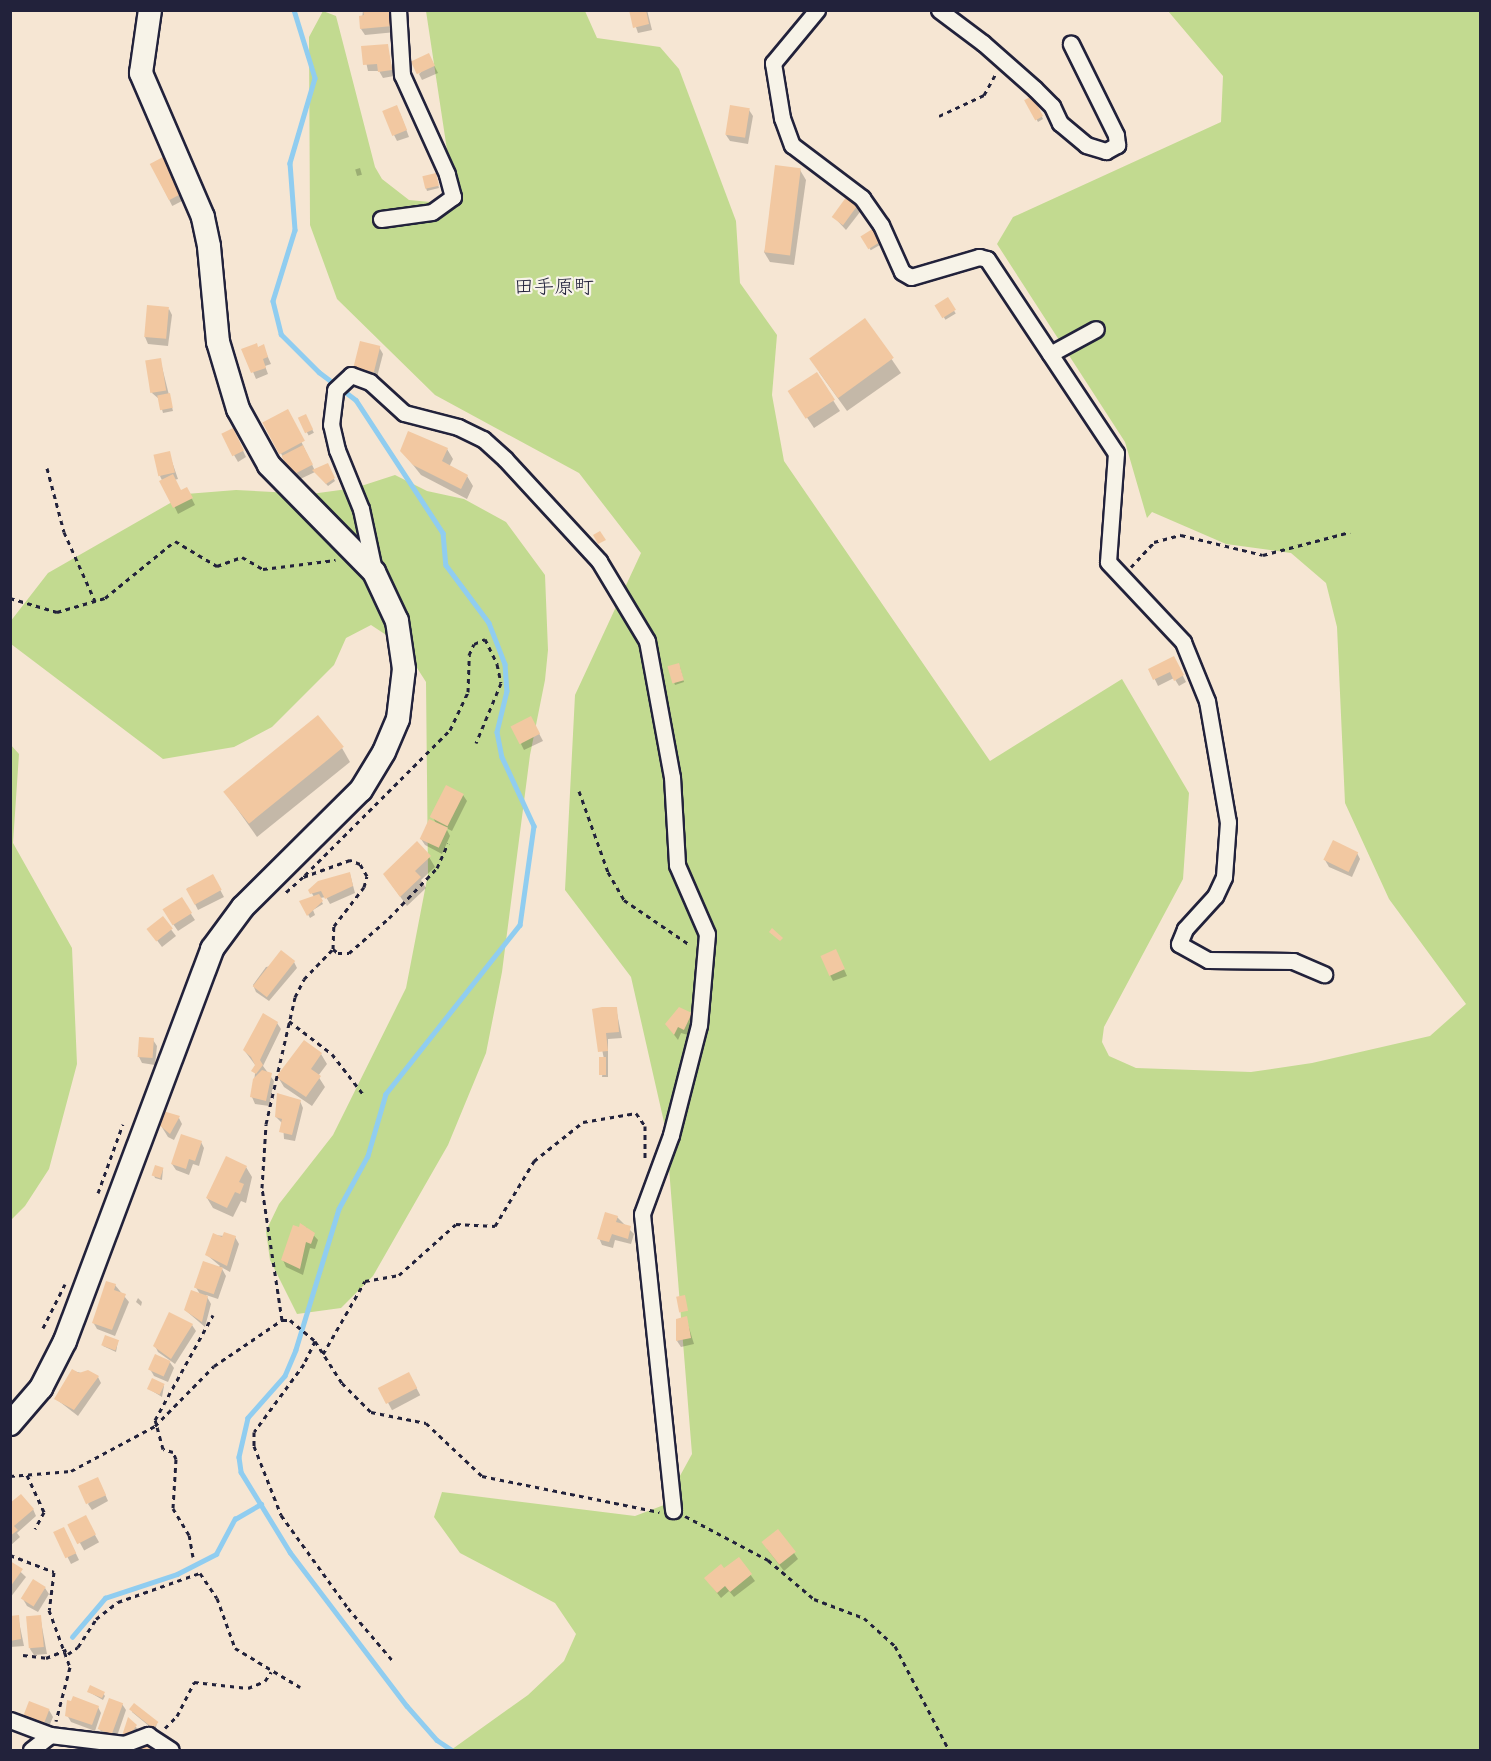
<!DOCTYPE html>
<meta charset="utf-8">
<style>
body{margin:0}
#map{position:relative;width:1491px;height:1761px;overflow:hidden;background:#f6e6d3;font-family:Sriracha,"Klee One",sans-serif}
div>[style]{position:absolute}
.green>*{inset:0;background:#c2da90}
.shadow>*{inset:0;background:#0003;transform-origin:0 0}
.stream>*{height:4.5px;margin:-2.25px;padding:0 2.25px;transform-origin:2.25px;border-radius:2.25px;background:#90cdf0}
.building>*{inset:0;background:#f2c8a1;transform-origin:0 0}
.path>*{height:3px;margin-top:-1.5px;transform-origin:0;background:repeating-linear-gradient(90deg,#22223b 0 4.5px,transparent 0 9px)}
.roads{filter:drop-shadow(2px 0 #22223b) drop-shadow(-2px 0 #22223b) drop-shadow(0 2px #22223b) drop-shadow(0 -2px #22223b)}
.street>*{height:15px;margin:-7.5px;padding:0 7.5px;transform-origin:7.5px;border-radius:7.5px;background:#f7f3e8}
.secondary>*{height:22px;margin:-11px;padding:0 11px;transform-origin:11px;border-radius:11px;background:#f7f3e8}
span{translate:-50% -50%;white-space:nowrap;text-align:center;line-height:1.15;-webkit-text-stroke:4.5px #f7f3e8;paint-order:stroke}
.quarter-label{font-size:20px;color:#22223b}
.frame{position:absolute;inset:0;border:12px solid #22223b;pointer-events:none}
</style>
<div id="map">
<div class="green">
<i style="clip-path:polygon(323px 11px,336px 16px,375px 167px,382px 179px,409px 200px,441px 203px,447px 150px,426px 11px,585px 11px,597px 38px,660px 47px,679px 69px,736px 221px,740px 283px,777px 335px,772px 395px,784px 461px,990px 761px,1122px 679px,1189px 793px,1183px 879px,1104px 1027px,1102px 1042px,1109px 1056px,1136px 1068px,1251px 1072px,1312px 1063px,1430px 1036px,1466px 1004px,1389px 899px,1345px 803px,1337px 627px,1326px 583px,1291px 553px,1226px 544px,1152px 512px,1147px 518px,1125px 442px,997px 244px,1013px 217px,1221px 122px,1223px 76px,1168px 11px,1480px 11px,1480px 1750px,451px 1750px,528px 1695px,564px 1661px,576px 1634px,555px 1603px,460px 1553px,434px 1517px,442px 1492px,635px 1516px,664px 1505px,692px 1454px,666px 1131px,631px 977px,565px 890px,575px 695px,641px 553px,579px 473px,435px 395px,337px 299px,310px 225px,309px 37px)"></i>
<i style="clip-path:polygon(395px 475px,427px 491px,464px 499px,506px 522px,545px 575px,548px 650px,545px 680px,530px 755px,502px 972px,486px 1053px,448px 1145px,373px 1276px,341px 1308px,297px 1314px,270px 1260px,266px 1231px,279px 1204px,333px 1135px,406px 988px,428px 874px,426px 682px,403px 646px,371px 625px,346px 638px,334px 665px,272px 727px,234px 747px,163px 759px,11px 644px,10px 622px,48px 573px,186px 494px,236px 490px,311px 494px,355px 488px)"></i>
<i style="clip-path:polygon(10px 744px,19px 754px,13px 843px,72px 948px,77px 1064px,49px 1169px,25px 1206px,11px 1220px)"></i>
</div>
<div class="shadow">
<i style="clip-path:polygon(363px 10px,394px 10px,396px 32px,365px 35px,361px 29px)"></i>
<i style="clip-path:polygon(630px 10px,647px 10px,652px 30px,638px 33px)"></i>
<i style="clip-path:polygon(387px 46px,394px 76px,383px 78px,379px 71px,368px 71px,363px 48px)"></i>
<i style="clip-path:polygon(432px 61px,438px 73px,422px 80px,419px 74px)"></i>
<i style="clip-path:polygon(1032px 98px,1043px 119px,1038px 122px,1026px 101px)"></i>
<i style="clip-path:polygon(749px 110px,753px 116px,748px 144px,730px 141px,726px 135px)"></i>
<i style="clip-path:polygon(400px 113px,409px 137px,397px 141px,394px 135px)"></i>
<i style="left:163px;top:159px;width:46px;height:13px;rotate:63deg"></i>
<i style="left:360px;top:168px;width:7px;height:5px;rotate:74deg"></i>
<i style="clip-path:polygon(800px 170px,806px 180px,794px 265px,770px 262px,764px 252px)"></i>
<i style="clip-path:polygon(436px 177px,439px 188px,427px 191px,426px 188px)"></i>
<i style="clip-path:polygon(857px 205px,860px 212px,846px 230px,833px 216px)"></i>
<i style="left:874px;top:230px;width:16px;height:13px;rotate:60deg"></i>
<i style="left:947px;top:299px;width:17px;height:12px;rotate:59deg"></i>
<i style="clip-path:polygon(169px 309px,172px 315px,168px 346px,148px 344px,145px 337px)"></i>
<i style="clip-path:polygon(865px 320px,901px 373px,847px 411px,819px 372px)"></i>
<i style="clip-path:polygon(263px 346px,271px 364px,265px 366px,268px 374px,256px 379px,244px 350px)"></i>
<i style="clip-path:polygon(379px 347px,383px 354px,377px 377px,359px 373px,355px 367px)"></i>
<i style="clip-path:polygon(160px 359px,173px 411px,163px 413px,159px 399px,152px 393px)"></i>
<i style="clip-path:polygon(816px 374px,840px 411px,814px 428px,796px 401px)"></i>
<i style="clip-path:polygon(287px 411px,315px 471px,327px 465px,335px 481px,328px 486px,315px 472px,296px 481px,265px 424px)"></i>
<i style="left:305px;top:416px;width:19px;height:6px;rotate:62deg"></i>
<i style="clip-path:polygon(236px 436px,246px 457px,238px 462px,234px 455px)"></i>
<i style="clip-path:polygon(447px 449px,453px 459px,449px 467px,467px 476px,473px 486px,467px 499px,421px 475px,402px 451px)"></i>
<i style="clip-path:polygon(169px 453px,178px 479px,174px 480px,181px 492px,187px 489px,195px 505px,178px 514px,160px 476px)"></i>
<i style="clip-path:polygon(1174px 658px,1186px 682px,1179px 686px,1174px 678px,1158px 686px,1150px 669px)"></i>
<i style="clip-path:polygon(669px 667px,680px 667px,684px 682px,675px 685px)"></i>
<i style="clip-path:polygon(534px 724px,543px 741px,524px 750px,521px 744px)"></i>
<i style="clip-path:polygon(342px 748px,350px 762px,257px 837px,225px 792px)"></i>
<i style="clip-path:polygon(463px 795px,467px 801px,452px 831px,446px 828px,450px 836px,442px 854px,425px 845px,421px 839px,437px 825px,432px 816px)"></i>
<i style="clip-path:polygon(1357px 853px,1360px 859px,1352px 877px,1329px 867px,1325px 860px)"></i>
<i style="clip-path:polygon(429px 857px,435px 867px,421px 880px,426px 888px,407px 906px,391px 884px)"></i>
<i style="clip-path:polygon(350px 874px,355px 893px,330px 904px,326px 897px,320px 898px,323px 904px,313px 910px,315px 915px,310px 918px,301px 902px,314px 897px,310px 890px)"></i>
<i style="clip-path:polygon(216px 882px,224px 897px,198px 910px,187px 888px)"></i>
<i style="clip-path:polygon(181px 899px,195px 920px,178px 931px,168px 917px)"></i>
<i style="clip-path:polygon(163px 919px,176px 936px,162px 947px,153px 935px)"></i>
<i style="clip-path:polygon(839px 958px,847px 976px,833px 981px,830px 975px)"></i>
<i style="clip-path:polygon(294px 962px,297px 968px,269px 1001px,256px 992px,253px 985px,266px 967px)"></i>
<i style="clip-path:polygon(616px 1008px,622px 1038px,608px 1039px,608px 1077px,602px 1077px,604px 1059px,594px 1010px)"></i>
<i style="clip-path:polygon(691px 1014px,695px 1021px,688px 1035px,681px 1033px,678px 1040px,666px 1024px)"></i>
<i style="clip-path:polygon(277px 1023px,281px 1029px,263px 1066px,274px 1081px,269px 1106px,255px 1104px,252px 1097px,256px 1066px,244px 1050px)"></i>
<i style="clip-path:polygon(153px 1040px,157px 1046px,155px 1065px,142px 1063px,139px 1057px)"></i>
<i style="clip-path:polygon(321px 1054px,327px 1064px,318px 1076px,325px 1087px,312px 1106px,284px 1087px,278px 1077px)"></i>
<i style="clip-path:polygon(300px 1101px,303px 1108px,295px 1141px,284px 1139px,283px 1124px,276px 1117px)"></i>
<i style="clip-path:polygon(179px 1118px,182px 1124px,174px 1140px,168px 1137px,160px 1124px)"></i>
<i style="clip-path:polygon(201px 1142px,204px 1148px,199px 1166px,193px 1164px,189px 1175px,176px 1170px,172px 1164px)"></i>
<i style="clip-path:polygon(246px 1167px,252px 1177px,246px 1203px,241px 1201px,233px 1217px,213px 1208px,207px 1198px)"></i>
<i style="clip-path:polygon(163px 1169px,162px 1180px,155px 1178px,154px 1175px)"></i>
<i style="clip-path:polygon(617px 1217px,634px 1234px,631px 1244px,615px 1240px,613px 1248px,602px 1245px,599px 1238px)"></i>
<i style="clip-path:polygon(294px 1227px,306px 1227px,318px 1240px,315px 1249px,310px 1248px,303px 1275px,286px 1267px,283px 1260px)"></i>
<i style="clip-path:polygon(214px 1235px,235px 1237px,239px 1244px,230px 1272px,221px 1267px,226px 1276px,218px 1299px,206px 1295px,211px 1304px,205px 1327px,185px 1310px,200px 1294px,195px 1286px,220px 1266px,207px 1255px)"></i>
<i style="clip-path:polygon(115px 1285px,129px 1302px,115px 1336px,97px 1329px,93px 1322px)"></i>
<i style="clip-path:polygon(138px 1298px,142px 1302px,141px 1306px,136px 1302px)"></i>
<i style="clip-path:polygon(686px 1318px,694px 1344px,681px 1347px,677px 1341px)"></i>
<i style="clip-path:polygon(192px 1325px,196px 1331px,175px 1364px,158px 1352px,155px 1346px)"></i>
<i style="clip-path:polygon(118px 1341px,116px 1352px,103px 1346px)"></i>
<i style="clip-path:polygon(169px 1361px,174px 1368px,168px 1382px,154px 1376px,150px 1369px)"></i>
<i style="clip-path:polygon(73px 1371px,98px 1377px,101px 1383px,78px 1416px,56px 1399px)"></i>
<i style="left:409px;top:1374px;width:24px;height:32px;rotate:62deg"></i>
<i style="clip-path:polygon(164px 1386px,162px 1397px,149px 1389px)"></i>
<i style="clip-path:polygon(101px 1485px,108px 1501px,92px 1510px,88px 1504px)"></i>
<i style="clip-path:polygon(10px 1505px,33px 1509px,36px 1516px,17px 1533px,20px 1537px,10px 1546px)"></i>
<i style="left:85px;top:1517px;width:29px;height:17px;rotate:61deg"></i>
<i style="clip-path:polygon(55px 1532px,67px 1535px,79px 1560px,71px 1564px)"></i>
<i style="clip-path:polygon(767px 1549px,794px 1553px,798px 1559px,784px 1571px)"></i>
<i style="clip-path:polygon(739px 1559px,755px 1581px,734px 1597px,729px 1591px,721px 1598px,710px 1584px)"></i>
<i style="clip-path:polygon(10px 1562px,26px 1577px,10px 1598px)"></i>
<i style="clip-path:polygon(45px 1588px,49px 1594px,38px 1612px,27px 1606px,23px 1599px)"></i>
<i style="clip-path:polygon(40px 1616px,47px 1654px,34px 1655px,30px 1649px)"></i>
<i style="clip-path:polygon(18px 1617px,24px 1646px,10px 1647px,10px 1618px)"></i>
<i style="clip-path:polygon(89px 1692px,103px 1693px,105px 1696px,103px 1700px)"></i>
<i style="clip-path:polygon(122px 1704px,126px 1710px,116px 1739px,103px 1735px,99px 1728px)"></i>
<i style="clip-path:polygon(134px 1705px,157px 1723px,155px 1731px,132px 1712px)"></i>
<i style="clip-path:polygon(98px 1707px,101px 1713px,95px 1731px,71px 1722px,67px 1715px)"></i>
<i style="clip-path:polygon(49px 1710px,53px 1717px,48px 1729px,29px 1722px,25px 1715px)"></i>
<i style="clip-path:polygon(128px 1720px,138px 1729px,129px 1739px)"></i>
<i style="clip-path:polygon(94px 1747px,110px 1750px,90px 1750px)"></i>
</div>
<div class="stream">
<i style="left:294px;top:10px;width:71px;rotate:72.8deg"></i>
<i style="left:315px;top:78px;width:89px;rotate:106.4deg"></i>
<i style="left:290px;top:163px;width:67px;rotate:85.7deg"></i>
<i style="left:295px;top:230px;width:74px;rotate:107.2deg"></i>
<i style="left:273px;top:301px;width:34px;rotate:76deg"></i>
<i style="left:281px;top:334px;width:54px;rotate:45deg"></i>
<i style="left:319px;top:372px;width:46px;rotate:37.1deg"></i>
<i style="left:356px;top:400px;width:159px;rotate:56.8deg"></i>
<i style="left:443px;top:533px;width:32px;rotate:85deg"></i>
<i style="left:446px;top:565px;width:72px;rotate:53.4deg"></i>
<i style="left:489px;top:623px;width:44px;rotate:68.7deg"></i>
<i style="left:505px;top:664px;width:27px;rotate:86deg"></i>
<i style="left:507px;top:691px;width:42px;rotate:103.7deg"></i>
<i style="left:497px;top:732px;width:25px;rotate:79deg"></i>
<i style="left:502px;top:757px;width:76px;rotate:65.1deg"></i>
<i style="left:534px;top:826px;width:100px;rotate:98deg"></i>
<i style="left:520px;top:925px;width:216px;rotate:128.4deg"></i>
<i style="left:386px;top:1094px;width:65px;rotate:106.2deg"></i>
<i style="left:368px;top:1156px;width:60px;rotate:118.7deg"></i>
<i style="left:339px;top:1209px;width:147px;rotate:107deg"></i>
<i style="left:296px;top:1350px;width:28px;rotate:113deg"></i>
<i style="left:285px;top:1376px;width:56px;rotate:131.4deg"></i>
<i style="left:248px;top:1418px;width:40px;rotate:103deg"></i>
<i style="left:239px;top:1457px;width:15px;rotate:82deg"></i>
<i style="left:241px;top:1472px;width:94px;rotate:58.5deg"></i>
<i style="left:290px;top:1552px;width:193px;rotate:52.8deg"></i>
<i style="left:407px;top:1706px;width:45px;rotate:48.6deg"></i>
<i style="left:437px;top:1740px;width:18px;rotate:34deg"></i>
<i style="left:72px;top:1637px;width:51px;rotate:-49.8deg"></i>
<i style="left:105px;top:1598px;width:76px;rotate:-18.4deg"></i>
<i style="left:177px;top:1574px;width:44px;rotate:-27.1deg"></i>
<i style="left:216px;top:1554px;width:40px;rotate:-62deg"></i>
<i style="left:235px;top:1519px;width:30px;rotate:-30deg"></i>
</div>
<div class="building">
<i style="clip-path:polygon(363px 10px,392px 10px,393px 26px,360px 29px,359px 16px,364px 15px)"></i>
<i style="clip-path:polygon(629px 10px,646px 10px,649px 24px,633px 28px)"></i>
<i style="clip-path:polygon(388px 44px,392px 70px,378px 72px,377px 64px,363px 65px,361px 46px)"></i>
<i style="left:429px;top:53px;width:14px;height:20px;rotate:65deg"></i>
<i style="left:1032px;top:96px;width:23px;height:9px;rotate:61deg"></i>
<i style="left:397px;top:105px;width:27px;height:16px;rotate:68deg"></i>
<i style="left:730px;top:105px;width:20px;height:30px;rotate:9deg"></i>
<i style="left:163px;top:157px;width:41px;height:15px;rotate:62deg"></i>
<i style="left:775px;top:165px;width:26px;height:88px;rotate:7deg"></i>
<i style="left:436px;top:173px;width:13px;height:14px;rotate:77deg"></i>
<i style="left:847px;top:196px;width:14px;height:26px;rotate:36deg"></i>
<i style="left:874px;top:228px;width:15px;height:16px;rotate:58deg"></i>
<i style="left:948px;top:297px;width:15px;height:16px;rotate:58deg"></i>
<i style="left:147px;top:305px;width:22px;height:32px;rotate:5deg"></i>
<i style="left:865px;top:318px;width:49px;height:69px;rotate:54deg"></i>
<i style="left:360px;top:341px;width:21px;height:27px;rotate:14deg"></i>
<i style="clip-path:polygon(257px 343px,258px 347px,264px 344px,268px 357px,263px 359px,266px 368px,251px 373px,241px 349px)"></i>
<i style="left:161px;top:358px;width:33px;height:16px;rotate:81deg"></i>
<i style="left:817px;top:372px;width:33px;height:35px;rotate:57deg"></i>
<i style="left:170px;top:393px;width:15px;height:13px;rotate:79deg"></i>
<i style="left:288px;top:409px;width:36px;height:29px;rotate:62deg"></i>
<i style="left:306px;top:414px;width:17px;height:9px;rotate:65deg"></i>
<i style="left:233px;top:428px;width:25px;height:13px;rotate:64deg"></i>
<i style="clip-path:polygon(408px 431px,448px 448px,442px 461px,468px 475px,461px 489px,413px 465px,400px 451px)"></i>
<i style="left:303px;top:445px;width:22px;height:24px;rotate:63deg"></i>
<i style="left:170px;top:451px;width:22px;height:17px;rotate:77deg"></i>
<i style="clip-path:polygon(328px 463px,335px 478px,326px 484px,312px 470px)"></i>
<i style="clip-path:polygon(173px 474px,181px 490px,187px 487px,193px 498px,173px 508px,159px 481px)"></i>
<i style="clip-path:polygon(600px 531px,606px 540px,598px 544px,593px 535px)"></i>
<i style="clip-path:polygon(1174px 656px,1184px 675px,1174px 681px,1170px 672px,1153px 680px,1148px 669px)"></i>
<i style="left:679px;top:663px;width:18px;height:12px;rotate:74deg"></i>
<i style="left:318px;top:715px;width:41px;height:122px;rotate:51deg"></i>
<i style="left:531px;top:716px;width:20px;height:23px;rotate:63deg"></i>
<i style="left:446px;top:785px;width:20px;height:36px;rotate:27deg"></i>
<i style="left:429px;top:819px;width:21px;height:22px;rotate:25deg"></i>
<i style="left:1333px;top:840px;width:28px;height:22px;rotate:26deg"></i>
<i style="clip-path:polygon(417px 841px,431px 856px,415px 871px,421px 877px,400px 897px,383px 874px)"></i>
<i style="clip-path:polygon(350px 872px,353px 886px,325px 899px,321px 891px,310px 894px,308px 890px,318px 881px)"></i>
<i style="left:213px;top:874px;width:18px;height:31px;rotate:61deg"></i>
<i style="clip-path:polygon(319px 894px,323px 901px,307px 916px,299px 901px)"></i>
<i style="left:182px;top:897px;width:19px;height:23px;rotate:58deg"></i>
<i style="left:163px;top:916px;width:16px;height:21px;rotate:52deg"></i>
<i style="clip-path:polygon(772px 928px,783px 938px,780px 941px,769px 932px)"></i>
<i style="left:836px;top:949px;width:22px;height:17px;rotate:66deg"></i>
<i style="left:281px;top:950px;width:18px;height:46px;rotate:38deg"></i>
<i style="clip-path:polygon(602px 1007px,617px 1007px,619px 1032px,606px 1033px,608px 1051px,598px 1052px,592px 1009px)"></i>
<i style="clip-path:polygon(679px 1007px,692px 1013px,684px 1030px,678px 1027px,674px 1035px,665px 1024px)"></i>
<i style="clip-path:polygon(263px 1013px,278px 1022px,260px 1060px,263px 1065px,256px 1074px,251px 1071px,255px 1065px,251px 1057px,243px 1050px)"></i>
<i style="left:139px;top:1037px;width:15px;height:20px;rotate:4deg"></i>
<i style="clip-path:polygon(304px 1040px,322px 1053px,311px 1069px,321px 1076px,306px 1097px,276px 1077px)"></i>
<i style="left:599px;top:1057px;width:7px;height:18px"></i>
<i style="clip-path:polygon(262px 1070px,272px 1073px,266px 1101px,250px 1097px,253px 1079px)"></i>
<i style="clip-path:polygon(277px 1093px,301px 1100px,292px 1135px,279px 1132px,282px 1119px,275px 1117px)"></i>
<i style="clip-path:polygon(163px 1111px,180px 1116px,170px 1134px,158px 1124px)"></i>
<i style="clip-path:polygon(181px 1134px,202px 1141px,195px 1161px,189px 1159px,186px 1169px,171px 1164px)"></i>
<i style="clip-path:polygon(226px 1156px,247px 1166px,239px 1182px,244px 1184px,240px 1194px,235px 1192px,227px 1208px,206px 1198px)"></i>
<i style="left:155px;top:1165px;width:9px;height:11px;rotate:18deg"></i>
<i style="clip-path:polygon(605px 1212px,618px 1216px,616px 1222px,631px 1226px,628px 1239px,612px 1234px,609px 1242px,597px 1239px)"></i>
<i style="clip-path:polygon(300px 1223px,315px 1233px,311px 1244px,306px 1242px,300px 1269px,281px 1260px,293px 1225px,299px 1227px)"></i>
<i style="clip-path:polygon(224px 1232px,236px 1236px,227px 1266px,205px 1255px,213px 1233px,222px 1237px)"></i>
<i style="left:203px;top:1261px;width:21px;height:28px;rotate:19deg"></i>
<i style="clip-path:polygon(106px 1281px,116px 1284px,114px 1290px,126px 1294px,112px 1330px,92px 1323px)"></i>
<i style="clip-path:polygon(191px 1290px,208px 1296px,202px 1322px,184px 1310px)"></i>
<i style="left:685px;top:1295px;width:16px;height:9px;rotate:79deg"></i>
<i style="clip-path:polygon(169px 1312px,193px 1324px,171px 1359px,153px 1346px)"></i>
<i style="clip-path:polygon(687px 1316px,691px 1338px,676px 1341px,676px 1319px)"></i>
<i style="left:105px;top:1335px;width:15px;height:11px;rotate:20deg"></i>
<i style="left:155px;top:1354px;width:17px;height:17px;rotate:24deg"></i>
<i style="clip-path:polygon(72px 1369px,79px 1373px,88px 1370px,99px 1376px,74px 1410px,54px 1399px)"></i>
<i style="left:409px;top:1372px;width:18px;height:35px;rotate:63deg"></i>
<i style="left:152px;top:1378px;width:14px;height:12px;rotate:25deg"></i>
<i style="left:98px;top:1477px;width:20px;height:22px;rotate:66deg"></i>
<i style="clip-path:polygon(21px 1494px,34px 1509px,14px 1526px,18px 1530px,10px 1536px,10px 1503px)"></i>
<i style="left:86px;top:1515px;width:22px;height:21px;rotate:63deg"></i>
<i style="left:64px;top:1527px;width:29px;height:12px;rotate:65deg"></i>
<i style="left:778px;top:1529px;width:29px;height:21px;rotate:52deg"></i>
<i style="clip-path:polygon(739px 1557px,752px 1574px,730px 1592px,725px 1586px,717px 1593px,704px 1578px,721px 1564px,724px 1568px)"></i>
<i style="clip-path:polygon(10px 1561px,23px 1569px,10px 1587px)"></i>
<i style="left:33px;top:1579px;width:15px;height:23px;rotate:32deg"></i>
<i style="clip-path:polygon(19px 1615px,21px 1639px,10px 1641px,10px 1616px)"></i>
<i style="left:41px;top:1615px;width:32px;height:15px;rotate:85deg"></i>
<i style="clip-path:polygon(90px 1685px,105px 1692px,102px 1698px,87px 1692px)"></i>
<i style="clip-path:polygon(73px 1696px,99px 1706px,92px 1725px,65px 1716px,67px 1700px,71px 1701px)"></i>
<i style="left:109px;top:1698px;width:15px;height:33px;rotate:20deg"></i>
<i style="left:29px;top:1701px;width:22px;height:15px;rotate:21deg"></i>
<i style="left:134px;top:1703px;width:31px;height:8px;rotate:38deg"></i>
<i style="clip-path:polygon(128px 1717px,137px 1725px,128px 1737px,122px 1736px)"></i>
<i style="clip-path:polygon(146px 1741px,151px 1750px,131px 1750px)"></i>
</div>
<div class="path">
<i style="left:939px;top:116px;width:50px;rotate:-25deg"></i>
<i style="left:984px;top:95px;width:23px;rotate:-61deg"></i>
<i style="left:47px;top:468px;width:66px;rotate:75.1deg"></i>
<i style="left:64px;top:532px;width:76px;rotate:65.8deg"></i>
<i style="left:1131px;top:567px;width:34px;rotate:-47deg"></i>
<i style="left:1154px;top:542px;width:28px;rotate:-15deg"></i>
<i style="left:1181px;top:535px;width:84px;rotate:13.7deg"></i>
<i style="left:1263px;top:555px;width:90px;rotate:-14.8deg"></i>
<i style="left:10px;top:598px;width:49px;rotate:16.6deg"></i>
<i style="left:57px;top:612px;width:50px;rotate:-16.3deg"></i>
<i style="left:105px;top:598px;width:90px;rotate:-39.2deg"></i>
<i style="left:175px;top:541px;width:49px;rotate:30.8deg"></i>
<i style="left:217px;top:566px;width:27px;rotate:-20deg"></i>
<i style="left:242px;top:557px;width:24px;rotate:30deg"></i>
<i style="left:263px;top:569px;width:73px;rotate:-7.1deg"></i>
<i style="left:579px;top:791px;width:86px;rotate:70.3deg"></i>
<i style="left:608px;top:872px;width:32px;rotate:60deg"></i>
<i style="left:624px;top:900px;width:80px;rotate:34.3deg"></i>
<i style="left:305px;top:875px;width:205px;rotate:-45deg"></i>
<i style="left:450px;top:730px;width:42px;rotate:-64.7deg"></i>
<i style="left:468px;top:692px;width:37px;rotate:-88deg"></i>
<i style="left:469px;top:655px;width:12px;rotate:-66deg"></i>
<i style="left:474px;top:644px;width:12px;rotate:-24deg"></i>
<i style="left:485px;top:639px;width:28px;rotate:64deg"></i>
<i style="left:497px;top:664px;width:19px;rotate:78deg"></i>
<i style="left:501px;top:683px;width:65px;rotate:112.6deg"></i>
<i style="left:333px;top:949px;width:6px;rotate:39deg"></i>
<i style="left:338px;top:953px;width:11px"></i>
<i style="left:349px;top:953px;width:53px;rotate:-41.2deg"></i>
<i style="left:389px;top:918px;width:69px;rotate:-46.2deg"></i>
<i style="left:437px;top:868px;width:27px;rotate:-66deg"></i>
<i style="left:289px;top:1021px;width:54px;rotate:37.5deg"></i>
<i style="left:332px;top:1054px;width:51px;rotate:52.2deg"></i>
<i style="left:98px;top:1193px;width:73px;rotate:-70.1deg"></i>
<i style="left:282px;top:1320px;width:134px;rotate:-98.6deg"></i>
<i style="left:262px;top:1188px;width:64px;rotate:-86.4deg"></i>
<i style="left:266px;top:1124px;width:130px;rotate:-77.1deg"></i>
<i style="left:295px;top:997px;width:20px;rotate:-63deg"></i>
<i style="left:304px;top:979px;width:42px;rotate:-46deg"></i>
<i style="left:333px;top:949px;width:23px;rotate:-88deg"></i>
<i style="left:334px;top:926px;width:49px;rotate:-52.4deg"></i>
<i style="left:364px;top:887px;width:11px;rotate:-75deg"></i>
<i style="left:367px;top:876px;width:14px;rotate:-120deg"></i>
<i style="left:360px;top:864px;width:11px;rotate:-158deg"></i>
<i style="left:350px;top:860px;width:50px;rotate:160.1deg"></i>
<i style="left:303px;top:877px;width:25px;rotate:138deg"></i>
<i style="left:43px;top:1328px;width:49px;rotate:-63.4deg"></i>
<i style="left:315px;top:1341px;width:25px;rotate:116deg"></i>
<i style="left:304px;top:1364px;width:84px;rotate:126.3deg"></i>
<i style="left:254px;top:1432px;width:14px;rotate:90deg"></i>
<i style="left:254px;top:1446px;width:74px;rotate:68.6deg"></i>
<i style="left:281px;top:1515px;width:115px;rotate:54.2deg"></i>
<i style="left:348px;top:1608px;width:70px;rotate:49.7deg"></i>
<i style="left:323px;top:1354px;width:84px;rotate:-60.1deg"></i>
<i style="left:365px;top:1281px;width:35px;rotate:-10deg"></i>
<i style="left:399px;top:1275px;width:76px;rotate:-41.8deg"></i>
<i style="left:456px;top:1224px;width:39px;rotate:3deg"></i>
<i style="left:495px;top:1226px;width:76px;rotate:-59deg"></i>
<i style="left:534px;top:1161px;width:63px;rotate:-38.5deg"></i>
<i style="left:583px;top:1122px;width:54px;rotate:-9.6deg"></i>
<i style="left:636px;top:1113px;width:16px;rotate:55deg"></i>
<i style="left:645px;top:1126px;width:33px;rotate:90deg"></i>
<i style="left:27px;top:1475px;width:41px;rotate:65.3deg"></i>
<i style="left:44px;top:1512px;width:19px;rotate:118deg"></i>
<i style="left:10px;top:1476px;width:61px;rotate:-4.7deg"></i>
<i style="left:71px;top:1471px;width:95px;rotate:-28.2deg"></i>
<i style="left:155px;top:1426px;width:84px;rotate:-45.5deg"></i>
<i style="left:214px;top:1366px;width:82px;rotate:-34.1deg"></i>
<i style="left:282px;top:1320px;width:8px"></i>
<i style="left:290px;top:1320px;width:33px;rotate:40deg"></i>
<i style="left:315px;top:1341px;width:50px;rotate:57.3deg"></i>
<i style="left:342px;top:1383px;width:41px;rotate:45deg"></i>
<i style="left:371px;top:1412px;width:56px;rotate:11.3deg"></i>
<i style="left:426px;top:1423px;width:77px;rotate:43.4deg"></i>
<i style="left:482px;top:1476px;width:181px;rotate:11.5deg"></i>
<i style="left:685px;top:1516px;width:94px;rotate:27.9deg"></i>
<i style="left:768px;top:1560px;width:60px;rotate:40.3deg"></i>
<i style="left:814px;top:1599px;width:53px;rotate:20.8deg"></i>
<i style="left:864px;top:1618px;width:42px;rotate:42.1deg"></i>
<i style="left:895px;top:1646px;width:117px;rotate:62.6deg"></i>
<i style="left:10px;top:1555px;width:47px;rotate:21.1deg"></i>
<i style="left:54px;top:1572px;width:38px;rotate:97deg"></i>
<i style="left:49px;top:1610px;width:61px;rotate:69.8deg"></i>
<i style="left:70px;top:1667px;width:56px;rotate:104.5deg"></i>
<i style="left:193px;top:1557px;width:22px;rotate:-100deg"></i>
<i style="left:189px;top:1535px;width:31px;rotate:-121deg"></i>
<i style="left:173px;top:1508px;width:49px;rotate:-86.5deg"></i>
<i style="left:176px;top:1459px;width:8px;rotate:-113deg"></i>
<i style="left:173px;top:1452px;width:10px;rotate:-163deg"></i>
<i style="left:163px;top:1449px;width:30px;rotate:-105deg"></i>
<i style="left:155px;top:1420px;width:120px;rotate:-61.1deg"></i>
<i style="left:68px;top:1654px;width:12px;rotate:-35deg"></i>
<i style="left:78px;top:1647px;width:33px;rotate:-57deg"></i>
<i style="left:96px;top:1619px;width:28px;rotate:-38deg"></i>
<i style="left:118px;top:1602px;width:87px;rotate:-19.5deg"></i>
<i style="left:200px;top:1573px;width:30px;rotate:56deg"></i>
<i style="left:217px;top:1598px;width:53px;rotate:70.2deg"></i>
<i style="left:235px;top:1648px;width:76px;rotate:31deg"></i>
<i style="left:23px;top:1655px;width:23px;rotate:7deg"></i>
<i style="left:46px;top:1658px;width:22px;rotate:-22deg"></i>
<i style="left:165px;top:1728px;width:17px;rotate:-45deg"></i>
<i style="left:177px;top:1716px;width:38px;rotate:-63deg"></i>
<i style="left:194px;top:1682px;width:54px;rotate:6.3deg"></i>
<i style="left:248px;top:1688px;width:18px;rotate:-22deg"></i>
<i style="left:265px;top:1681px;width:11px;rotate:-56deg"></i>
</div>
<div class="roads">
<div class="street">
<i style="left:817px;top:10px;width:69px;rotate:129.7deg"></i>
<i style="left:773px;top:63px;width:56px;rotate:80.7deg"></i>
<i style="left:782px;top:118px;width:29px;rotate:70deg"></i>
<i style="left:792px;top:145px;width:88px;rotate:37.1deg"></i>
<i style="left:862px;top:198px;width:33px;rotate:55deg"></i>
<i style="left:881px;top:225px;width:51px;rotate:65.9deg"></i>
<i style="left:902px;top:272px;width:10px;rotate:29deg"></i>
<i style="left:911px;top:277px;width:71px;rotate:-16.4deg"></i>
<i style="left:979px;top:257px;width:8px;rotate:14deg"></i>
<i style="left:987px;top:259px;width:233px;rotate:56.4deg"></i>
<i style="left:1116px;top:453px;width:109px;rotate:94.2deg"></i>
<i style="left:1108px;top:562px;width:110px;rotate:46.8deg"></i>
<i style="left:1183px;top:642px;width:64px;rotate:67.9deg"></i>
<i style="left:1207px;top:701px;width:123px;rotate:80.2deg"></i>
<i style="left:1228px;top:822px;width:55px;rotate:94.2deg"></i>
<i style="left:1224px;top:877px;width:21px;rotate:115deg"></i>
<i style="left:1215px;top:896px;width:45px;rotate:132.3deg"></i>
<i style="left:1185px;top:929px;width:16px;rotate:112deg"></i>
<i style="left:1179px;top:944px;width:33px;rotate:29deg"></i>
<i style="left:1208px;top:960px;width:85px;rotate:0.7deg"></i>
<i style="left:1293px;top:961px;width:34px;rotate:23deg"></i>
<i style="left:939px;top:10px;width:55px;rotate:36.9deg"></i>
<i style="left:983px;top:43px;width:69px;rotate:41.5deg"></i>
<i style="left:1035px;top:89px;width:24px;rotate:45deg"></i>
<i style="left:1052px;top:106px;width:19px;rotate:65deg"></i>
<i style="left:1060px;top:123px;width:34px;rotate:40deg"></i>
<i style="left:1086px;top:145px;width:21px;rotate:17deg"></i>
<i style="left:1106px;top:151px;width:13px;rotate:-29deg"></i>
<i style="left:1117px;top:145px;width:10px;rotate:-96deg"></i>
<i style="left:1116px;top:135px;width:102px;rotate:-116.3deg"></i>
<i style="left:381px;top:219px;width:51px;rotate:-7.8deg"></i>
<i style="left:432px;top:212px;width:26px;rotate:-36deg"></i>
<i style="left:453px;top:197px;width:24px;rotate:-105deg"></i>
<i style="left:447px;top:174px;width:109px;rotate:-114.4deg"></i>
<i style="left:402px;top:75px;width:65px;rotate:-93.5deg"></i>
<i style="left:1050px;top:354px;width:52px;rotate:-28.5deg"></i>
<i style="left:374px;top:570px;width:62px;rotate:-102deg"></i>
<i style="left:361px;top:509px;width:64px;rotate:-112.1deg"></i>
<i style="left:337px;top:450px;width:26px;rotate:-103deg"></i>
<i style="left:331px;top:425px;width:35px;rotate:-83deg"></i>
<i style="left:335px;top:390px;width:22px;rotate:-43deg"></i>
<i style="left:351px;top:375px;width:20px;rotate:20deg"></i>
<i style="left:370px;top:382px;width:46px;rotate:42.4deg"></i>
<i style="left:404px;top:413px;width:56px;rotate:14.5deg"></i>
<i style="left:458px;top:427px;width:28px;rotate:26deg"></i>
<i style="left:483px;top:439px;width:30px;rotate:42deg"></i>
<i style="left:505px;top:459px;width:139px;rotate:47.3deg"></i>
<i style="left:599px;top:561px;width:93px;rotate:59deg"></i>
<i style="left:647px;top:641px;width:138px;rotate:79.6deg"></i>
<i style="left:672px;top:777px;width:88px;rotate:86.7deg"></i>
<i style="left:677px;top:865px;width:75px;rotate:66.5deg"></i>
<i style="left:707px;top:934px;width:91px;rotate:95deg"></i>
<i style="left:699px;top:1025px;width:114px;rotate:104.3deg"></i>
<i style="left:671px;top:1135px;width:84px;rotate:110.2deg"></i>
<i style="left:642px;top:1214px;width:298px;rotate:84deg"></i>
<i style="left:10px;top:1720px;width:43px;rotate:20.6deg"></i>
<i style="left:50px;top:1735px;width:75px;rotate:6.9deg"></i>
<i style="left:124px;top:1744px;width:26px;rotate:-21deg"></i>
<i style="left:148px;top:1735px;width:27px;rotate:33deg"></i>
<i style="left:31px;top:1750px;width:24px;rotate:-38deg"></i>
</div>
<div class="secondary">
<i style="left:10px;top:1424px;width:48px;rotate:-49.3deg"></i>
<i style="left:41px;top:1388px;width:53px;rotate:-62.9deg"></i>
<i style="left:65px;top:1341px;width:419px;rotate:-69.4deg"></i>
<i style="left:212px;top:949px;width:52px;rotate:-53.6deg"></i>
<i style="left:243px;top:907px;width:166px;rotate:-44.8deg"></i>
<i style="left:361px;top:790px;width:44px;rotate:-58.8deg"></i>
<i style="left:384px;top:752px;width:36px;rotate:-67deg"></i>
<i style="left:398px;top:719px;width:50px;rotate:-83.2deg"></i>
<i style="left:404px;top:669px;width:49px;rotate:-98.3deg"></i>
<i style="left:397px;top:621px;width:54px;rotate:-115.1deg"></i>
<i style="left:374px;top:572px;width:150px;rotate:-134.5deg"></i>
<i style="left:269px;top:465px;width:64px;rotate:-119deg"></i>
<i style="left:238px;top:409px;width:70px;rotate:-106.6deg"></i>
<i style="left:218px;top:342px;width:96px;rotate:-95.4deg"></i>
<i style="left:209px;top:246px;width:30px;rotate:-102deg"></i>
<i style="left:203px;top:217px;width:157px;rotate:-113.3deg"></i>
<i style="left:141px;top:73px;width:64px;rotate:-81.9deg"></i>
</div>
</div>
<div class="quarter-label">
<span style="left:554px;top:286px">田手原町</span>
</div>
<div class="frame"></div>
</div>
